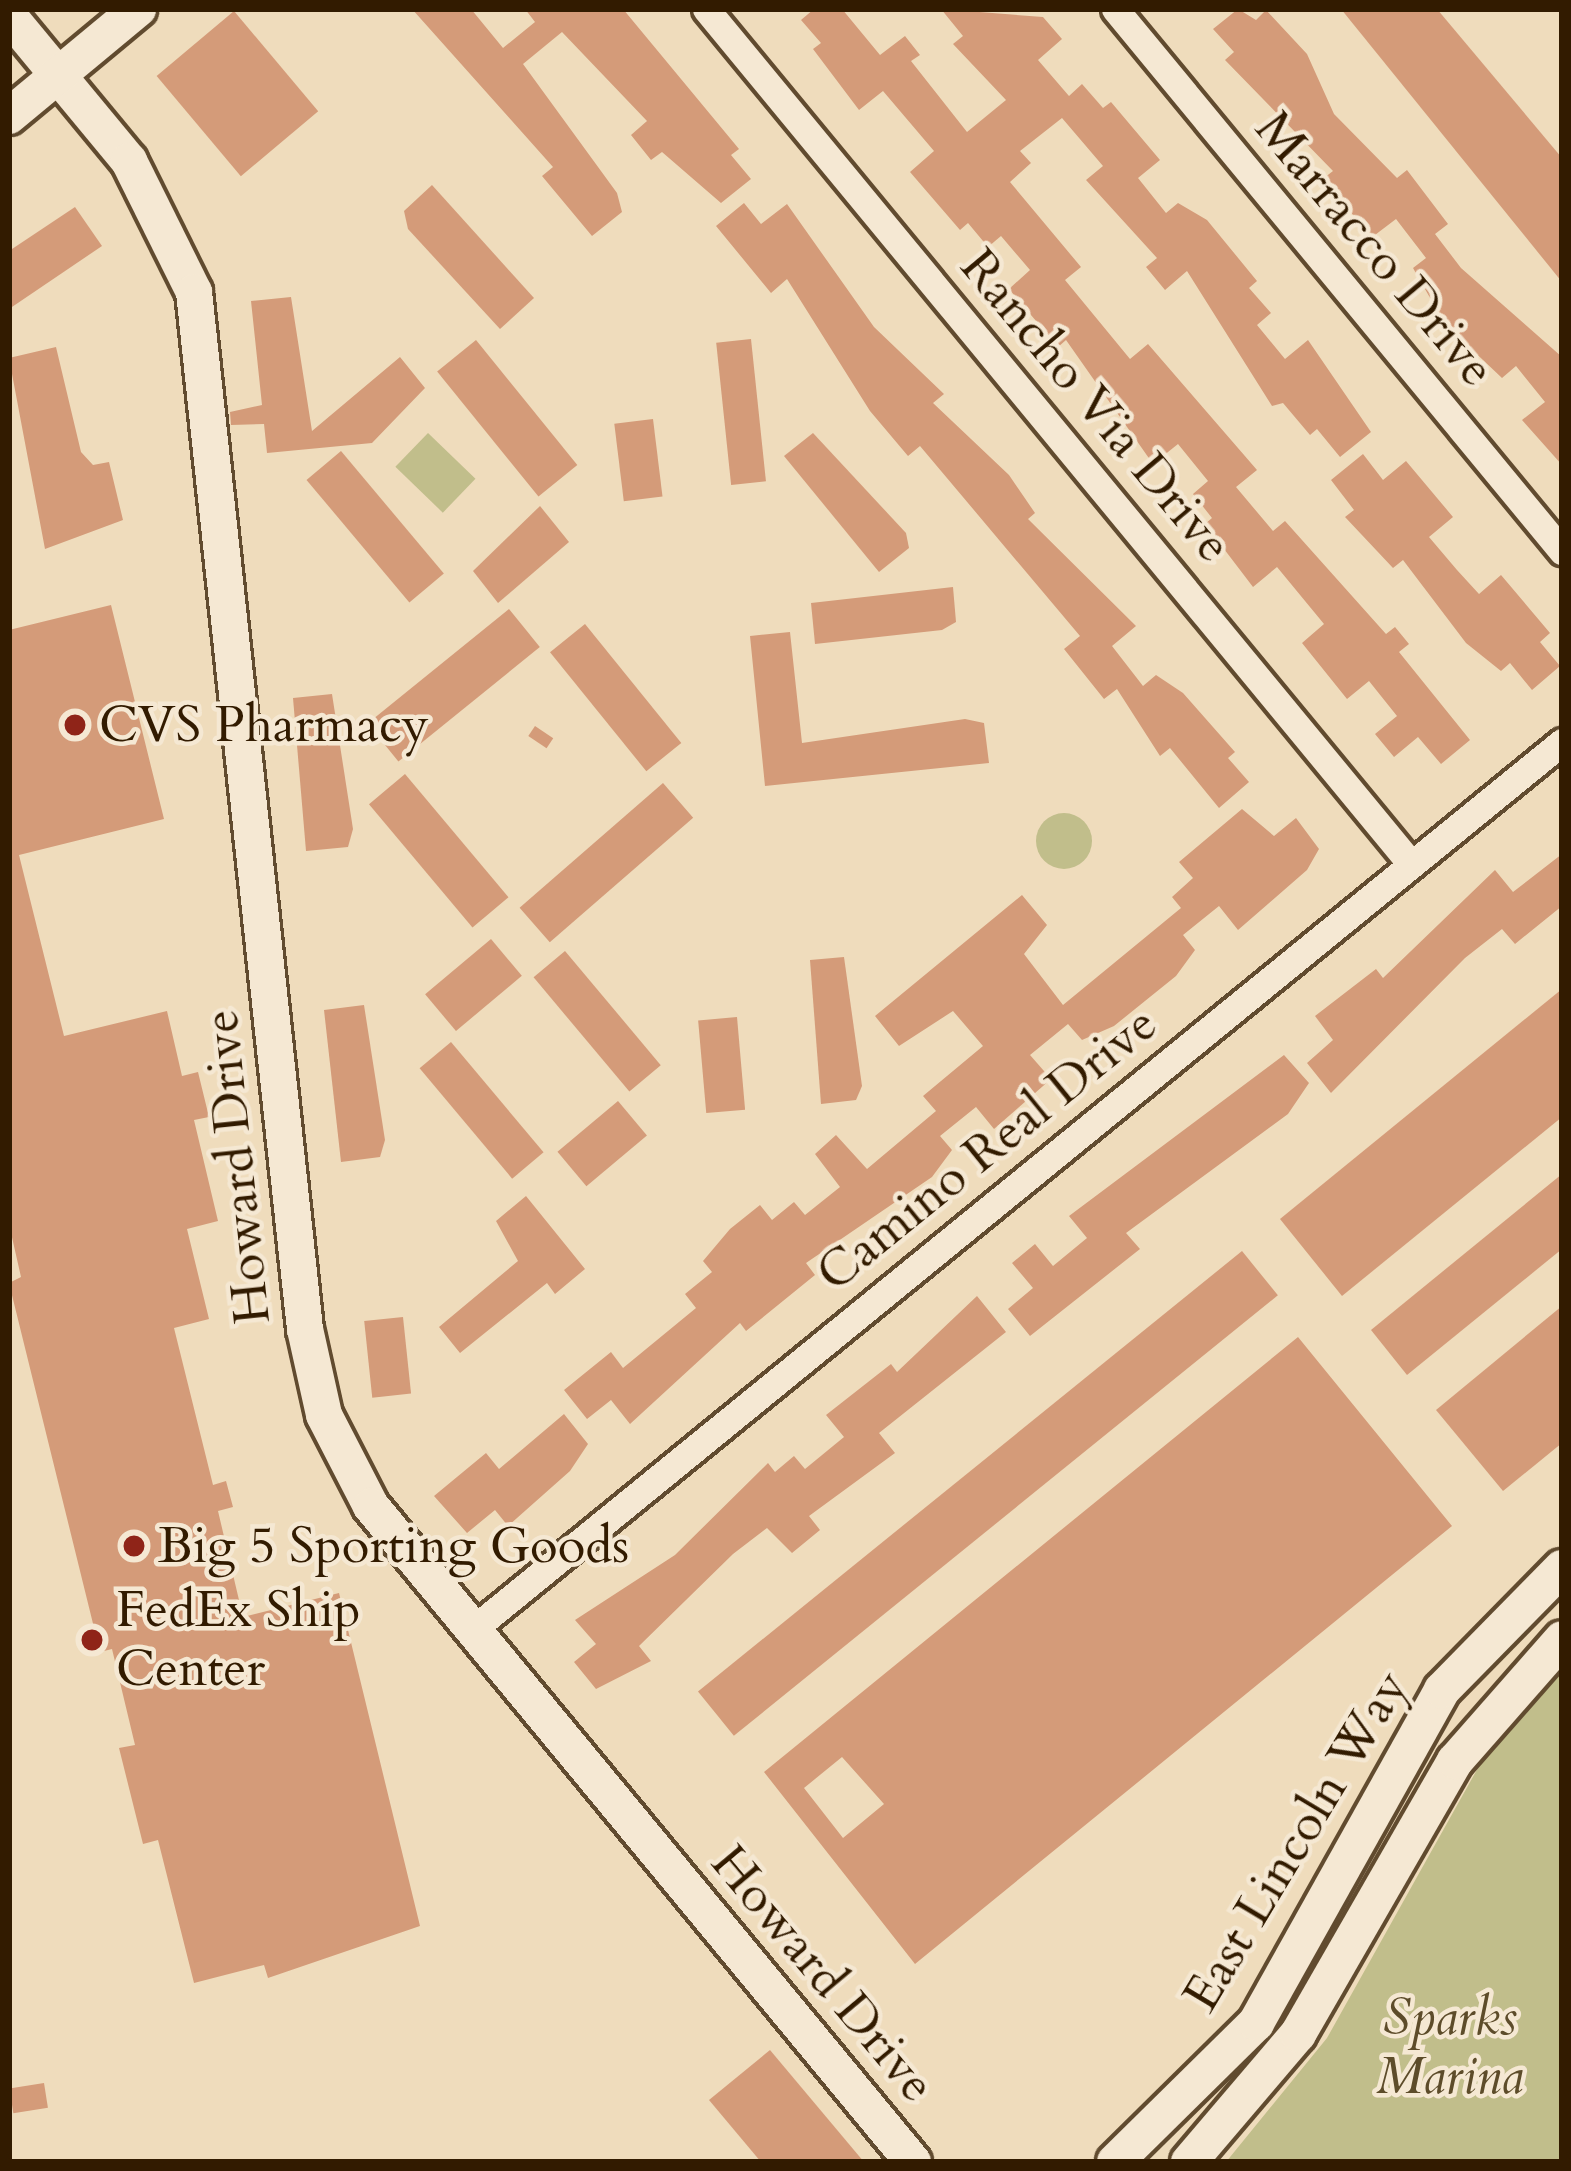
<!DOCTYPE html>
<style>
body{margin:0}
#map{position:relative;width:1571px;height:2171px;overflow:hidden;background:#efdcbc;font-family:Cardo,serif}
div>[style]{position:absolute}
.green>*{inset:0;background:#c1be8b;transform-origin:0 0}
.round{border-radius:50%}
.building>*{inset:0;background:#d49b79;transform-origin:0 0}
.roads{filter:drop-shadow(3px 0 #614b2f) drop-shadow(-3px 0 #614b2f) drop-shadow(0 3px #614b2f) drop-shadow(0 -3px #614b2f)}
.street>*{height:27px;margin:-13.5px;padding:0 13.5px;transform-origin:13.5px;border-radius:13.5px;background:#f5e8d3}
.secondary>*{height:36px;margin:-18px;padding:0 18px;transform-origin:18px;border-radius:18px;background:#f5e8d3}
.dots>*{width:33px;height:33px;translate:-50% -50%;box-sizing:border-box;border:6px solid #f5e8d3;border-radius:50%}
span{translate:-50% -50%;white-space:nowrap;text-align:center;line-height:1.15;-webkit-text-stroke:9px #f5e8d3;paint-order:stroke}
.street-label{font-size:51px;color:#321b00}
.poi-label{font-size:51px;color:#321b00}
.left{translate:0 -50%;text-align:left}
.park-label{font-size:51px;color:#5d4c2a;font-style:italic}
.frame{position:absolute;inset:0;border:12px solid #321b00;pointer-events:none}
</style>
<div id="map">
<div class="green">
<i style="left:428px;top:433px;width:66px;height:47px;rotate:44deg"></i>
<i class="round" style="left:1036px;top:813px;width:56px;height:56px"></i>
<i style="clip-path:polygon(1562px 1670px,1562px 2162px,1226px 2162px,1327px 2038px,1479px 1766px)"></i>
</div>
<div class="building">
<i style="clip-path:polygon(412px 9px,471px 9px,503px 48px,535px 22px,525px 9px,623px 9px,739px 149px,731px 155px,751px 179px,721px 203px,662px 152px,651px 160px,631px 135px,647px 121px,562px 32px,523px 64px,617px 193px,622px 212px,592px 236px,542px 176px,553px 167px)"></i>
<i style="clip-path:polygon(814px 9px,842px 9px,880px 55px,905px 36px,920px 55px,911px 61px,967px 132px,1006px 100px,953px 44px,963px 36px,941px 9px,1043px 17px,1062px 39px,1038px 60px,1069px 96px,1082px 84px,1103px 108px,1111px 102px,1160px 160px,1138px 178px,1166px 213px,1178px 203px,1207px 220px,1257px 281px,1249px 288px,1271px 313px,1257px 325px,1285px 359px,1308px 340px,1371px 432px,1340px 457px,1317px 429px,1310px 435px,1283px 403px,1272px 406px,1187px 271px,1165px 290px,1146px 267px,1157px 258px,1086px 180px,1103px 166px,1062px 118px,1020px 151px,1031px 163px,1010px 182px,1081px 267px,1065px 280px,1130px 359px,1148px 344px,1257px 470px,1236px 487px,1273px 531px,1285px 521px,1386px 634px,1395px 627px,1409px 644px,1399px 652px,1470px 740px,1441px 764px,1418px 737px,1394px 757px,1375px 734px,1397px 716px,1369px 681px,1347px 699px,1302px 643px,1324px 624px,1277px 567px,1253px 587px,1205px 524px,1212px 518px,1193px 494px,1208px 481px,1178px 444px,1153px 464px,1066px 340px,1058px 347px,1009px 289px,1030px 270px,1001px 236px,988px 247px,968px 223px,960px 230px,910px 172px,934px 151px,883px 91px,859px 110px,813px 49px,821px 43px,801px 20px)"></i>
<i style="clip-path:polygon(1238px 9px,1256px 20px,1266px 10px,1307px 54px,1334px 114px,1397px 178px,1407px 170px,1448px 224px,1435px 234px,1461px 268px,1562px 357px,1562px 465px,1522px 420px,1545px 402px,1516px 366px,1502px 378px,1445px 324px,1413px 268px,1426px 258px,1396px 219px,1371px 238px,1324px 178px,1333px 171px,1225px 60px,1234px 52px,1213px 29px)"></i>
<i style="clip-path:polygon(1341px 9px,1437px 9px,1562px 158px,1562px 282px)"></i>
<i style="left:234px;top:11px;width:131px;height:101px;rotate:50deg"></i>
<i style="clip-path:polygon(432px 185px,534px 298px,500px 329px,408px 229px,404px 211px)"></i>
<i style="clip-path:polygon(744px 203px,761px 224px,787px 204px,874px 327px,944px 394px,933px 403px,1009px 475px,1035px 513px,1028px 519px,1136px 626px,1112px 646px,1143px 686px,1156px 675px,1183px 693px,1235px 752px,1228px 758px,1249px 782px,1219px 808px,1170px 748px,1160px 756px,1117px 689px,1104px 699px,1064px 649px,1080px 636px,920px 446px,908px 456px,870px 411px,787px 279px,771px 293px,716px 226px)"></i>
<i style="clip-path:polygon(75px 207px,102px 246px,9px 309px,9px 251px)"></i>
<i style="clip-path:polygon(291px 297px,312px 431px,400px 357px,425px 388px,372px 443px,267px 453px,264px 424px,231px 425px,230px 412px,262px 405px,251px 301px)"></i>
<i style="left:751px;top:339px;width:143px;height:35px;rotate:84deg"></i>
<i style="left:476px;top:340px;width:161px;height:50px;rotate:51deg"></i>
<i style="clip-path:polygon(56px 347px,81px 452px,93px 465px,109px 462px,123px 520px,45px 549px,9px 358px)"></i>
<i style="left:653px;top:419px;width:78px;height:39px;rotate:83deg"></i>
<i style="clip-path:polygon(813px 433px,906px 533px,909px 548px,879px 572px,784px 456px)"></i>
<i style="left:341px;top:451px;width:160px;height:45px;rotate:50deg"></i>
<i style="clip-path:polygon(1363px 454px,1383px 480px,1406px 461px,1453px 517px,1429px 537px,1457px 570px,1479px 594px,1501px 575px,1550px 633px,1540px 642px,1560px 666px,1532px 690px,1510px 663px,1501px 671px,1466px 643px,1403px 560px,1393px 568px,1345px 517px,1354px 510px,1331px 480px)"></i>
<i style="clip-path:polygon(540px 506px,569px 542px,498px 603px,473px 571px)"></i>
<i style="clip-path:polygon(953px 587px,956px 622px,942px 630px,815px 644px,811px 603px)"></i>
<i style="clip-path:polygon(111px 605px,164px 819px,19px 855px,64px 1036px,167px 1011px,182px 1076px,198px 1072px,209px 1117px,194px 1120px,218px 1221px,187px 1229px,209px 1319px,174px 1328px,213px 1485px,226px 1481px,233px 1507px,218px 1511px,243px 1617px,339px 1593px,420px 1926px,268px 1978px,264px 1965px,194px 1983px,158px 1840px,143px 1844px,119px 1748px,135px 1745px,112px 1649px,100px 1652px,9px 1283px,21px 1277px,9px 1224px,9px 630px)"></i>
<i style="left:509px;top:609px;width:49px;height:182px;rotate:51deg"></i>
<i style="left:585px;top:624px;width:153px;height:45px;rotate:51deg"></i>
<i style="clip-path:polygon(790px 632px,802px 743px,965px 719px,984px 723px,989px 763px,765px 786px,750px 636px)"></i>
<i style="clip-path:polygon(332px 694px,353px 829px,348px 847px,306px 851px,293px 698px)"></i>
<i style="left:535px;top:726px;width:22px;height:12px;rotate:34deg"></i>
<i style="left:405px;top:774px;width:161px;height:47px;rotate:50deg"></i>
<i style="left:663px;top:783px;width:46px;height:190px;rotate:49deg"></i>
<i style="clip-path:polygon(1242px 809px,1274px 836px,1296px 818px,1319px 849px,1307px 870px,1238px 930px,1219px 906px,1183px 935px,1195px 950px,1176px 976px,1114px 1026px,1082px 1040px,1068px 1024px,1030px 1055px,1051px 1079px,994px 1129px,976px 1107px,940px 1136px,952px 1150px,932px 1177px,806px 1263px,815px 1275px,746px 1331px,740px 1323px,630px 1424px,611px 1400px,587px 1419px,564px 1390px,611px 1352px,623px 1368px,696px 1308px,685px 1294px,712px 1272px,703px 1261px,730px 1229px,760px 1205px,772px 1220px,794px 1202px,805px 1215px,840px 1187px,815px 1154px,836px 1135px,867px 1169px,936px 1111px,923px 1096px,983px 1046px,953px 1011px,899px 1046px,875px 1016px,1022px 895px,1047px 925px,1024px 954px,1063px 1005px,1181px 908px,1172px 897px,1193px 878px,1179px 862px)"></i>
<i style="clip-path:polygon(1562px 854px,1562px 906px,1515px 944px,1502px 929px,1465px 958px,1331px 1093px,1307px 1063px,1333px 1040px,1315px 1016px,1376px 969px,1383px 978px,1495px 870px,1513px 892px)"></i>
<i style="left:491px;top:939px;width:48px;height:86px;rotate:50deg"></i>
<i style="left:565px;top:951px;width:149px;height:41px;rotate:50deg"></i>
<i style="clip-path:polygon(844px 957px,862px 1086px,856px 1100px,821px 1104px,810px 960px)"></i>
<i style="clip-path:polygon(1562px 989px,1562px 1117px,1342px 1296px,1280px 1219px)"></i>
<i style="clip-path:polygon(364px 1005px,385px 1140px,380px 1157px,341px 1162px,324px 1010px)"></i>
<i style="left:737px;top:1017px;width:93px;height:39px;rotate:85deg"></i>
<i style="left:451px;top:1042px;width:144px;height:41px;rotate:50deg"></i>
<i style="clip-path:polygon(1284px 1055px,1309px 1083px,1288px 1114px,1126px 1233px,1140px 1249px,1030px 1336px,1008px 1309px,1033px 1288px,1012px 1263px,1035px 1244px,1053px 1266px,1087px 1238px,1069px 1216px)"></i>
<i style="left:618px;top:1101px;width:45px;height:79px;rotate:50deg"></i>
<i style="clip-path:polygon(1562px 1174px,1562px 1249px,1407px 1375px,1371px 1330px)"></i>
<i style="clip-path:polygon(526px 1196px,585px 1269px,555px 1294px,547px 1283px,460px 1353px,439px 1327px,518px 1261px,496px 1221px)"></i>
<i style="left:1242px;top:1251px;width:57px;height:700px;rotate:51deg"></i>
<i style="clip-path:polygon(977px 1296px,1006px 1332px,879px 1433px,895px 1453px,809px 1516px,820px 1530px,792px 1553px,767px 1528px,733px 1554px,639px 1646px,651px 1661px,596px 1689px,574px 1662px,596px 1644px,575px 1620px,675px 1555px,768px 1463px,775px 1472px,794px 1456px,805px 1469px,844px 1437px,826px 1415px,891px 1364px,897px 1372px)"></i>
<i style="clip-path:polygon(1562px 1306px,1562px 1443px,1503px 1491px,1436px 1410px)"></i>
<i style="left:403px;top:1317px;width:77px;height:39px;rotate:84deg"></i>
<i style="clip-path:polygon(evenodd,1298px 1337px,1452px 1526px,915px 1964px,764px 1772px,1298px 1337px,842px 1757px,884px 1804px,843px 1838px,804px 1788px,842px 1757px)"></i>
<i style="clip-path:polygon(564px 1414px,588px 1444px,570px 1471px,508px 1526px,495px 1510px,467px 1533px,434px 1496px,486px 1453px,499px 1469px)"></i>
<i style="clip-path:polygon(770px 2050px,864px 2162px,761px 2162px,709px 2100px)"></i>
<i style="left:44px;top:2083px;width:25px;height:35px;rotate:81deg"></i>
</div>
<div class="roads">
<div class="street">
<i style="left:706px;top:9px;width:1108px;rotate:50.49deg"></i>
<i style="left:1115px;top:9px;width:703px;rotate:50.49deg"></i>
<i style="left:472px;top:1630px;width:1406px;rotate:-39.17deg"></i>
</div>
<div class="secondary">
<i style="left:9px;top:16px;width:188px;rotate:50.4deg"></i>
<i style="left:129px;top:161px;width:146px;rotate:63.6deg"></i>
<i style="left:194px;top:292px;width:1043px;rotate:83.89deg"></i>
<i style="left:305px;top:1329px;width:88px;rotate:77.5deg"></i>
<i style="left:324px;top:1415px;width:102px;rotate:62.7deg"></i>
<i style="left:371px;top:1506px;width:851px;rotate:50.44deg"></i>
<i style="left:9px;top:116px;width:168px;rotate:-39.7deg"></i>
<i style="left:1115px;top:2162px;width:198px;rotate:-44.6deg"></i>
<i style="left:1256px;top:2023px;width:381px;rotate:-60.8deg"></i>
<i style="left:1442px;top:1690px;width:171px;rotate:-45.5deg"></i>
<i style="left:1189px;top:2162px;width:168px;rotate:-49.6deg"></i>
<i style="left:1298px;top:2034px;width:315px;rotate:-60.1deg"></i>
<i style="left:1455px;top:1761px;width:162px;rotate:-48.7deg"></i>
</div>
</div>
<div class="dots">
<i style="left:75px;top:725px;background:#8f2418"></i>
<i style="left:134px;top:1546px;background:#8f2418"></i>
<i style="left:92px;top:1640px;background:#8f2418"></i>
</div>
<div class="street-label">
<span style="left:1375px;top:249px;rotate:50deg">Marracco Drive</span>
<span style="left:1096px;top:406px;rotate:50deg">Rancho Via Drive</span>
<span style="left:987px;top:1149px;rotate:-39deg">Camino Real Drive</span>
<span style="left:237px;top:1167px;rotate:-96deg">Howard Drive</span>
<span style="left:1296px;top:1841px;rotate:-59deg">East Lincoln Way</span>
<span style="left:823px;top:1974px;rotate:50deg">Howard Drive</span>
</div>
<div class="poi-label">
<span class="left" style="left:99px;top:725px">CVS Pharmacy</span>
<span class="left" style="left:158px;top:1546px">Big 5 Sporting Goods</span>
<span class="left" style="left:116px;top:1640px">FedEx Ship<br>Center</span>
</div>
<div class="park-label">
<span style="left:1450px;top:2048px">Sparks<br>Marina</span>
</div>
<div class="frame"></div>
</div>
